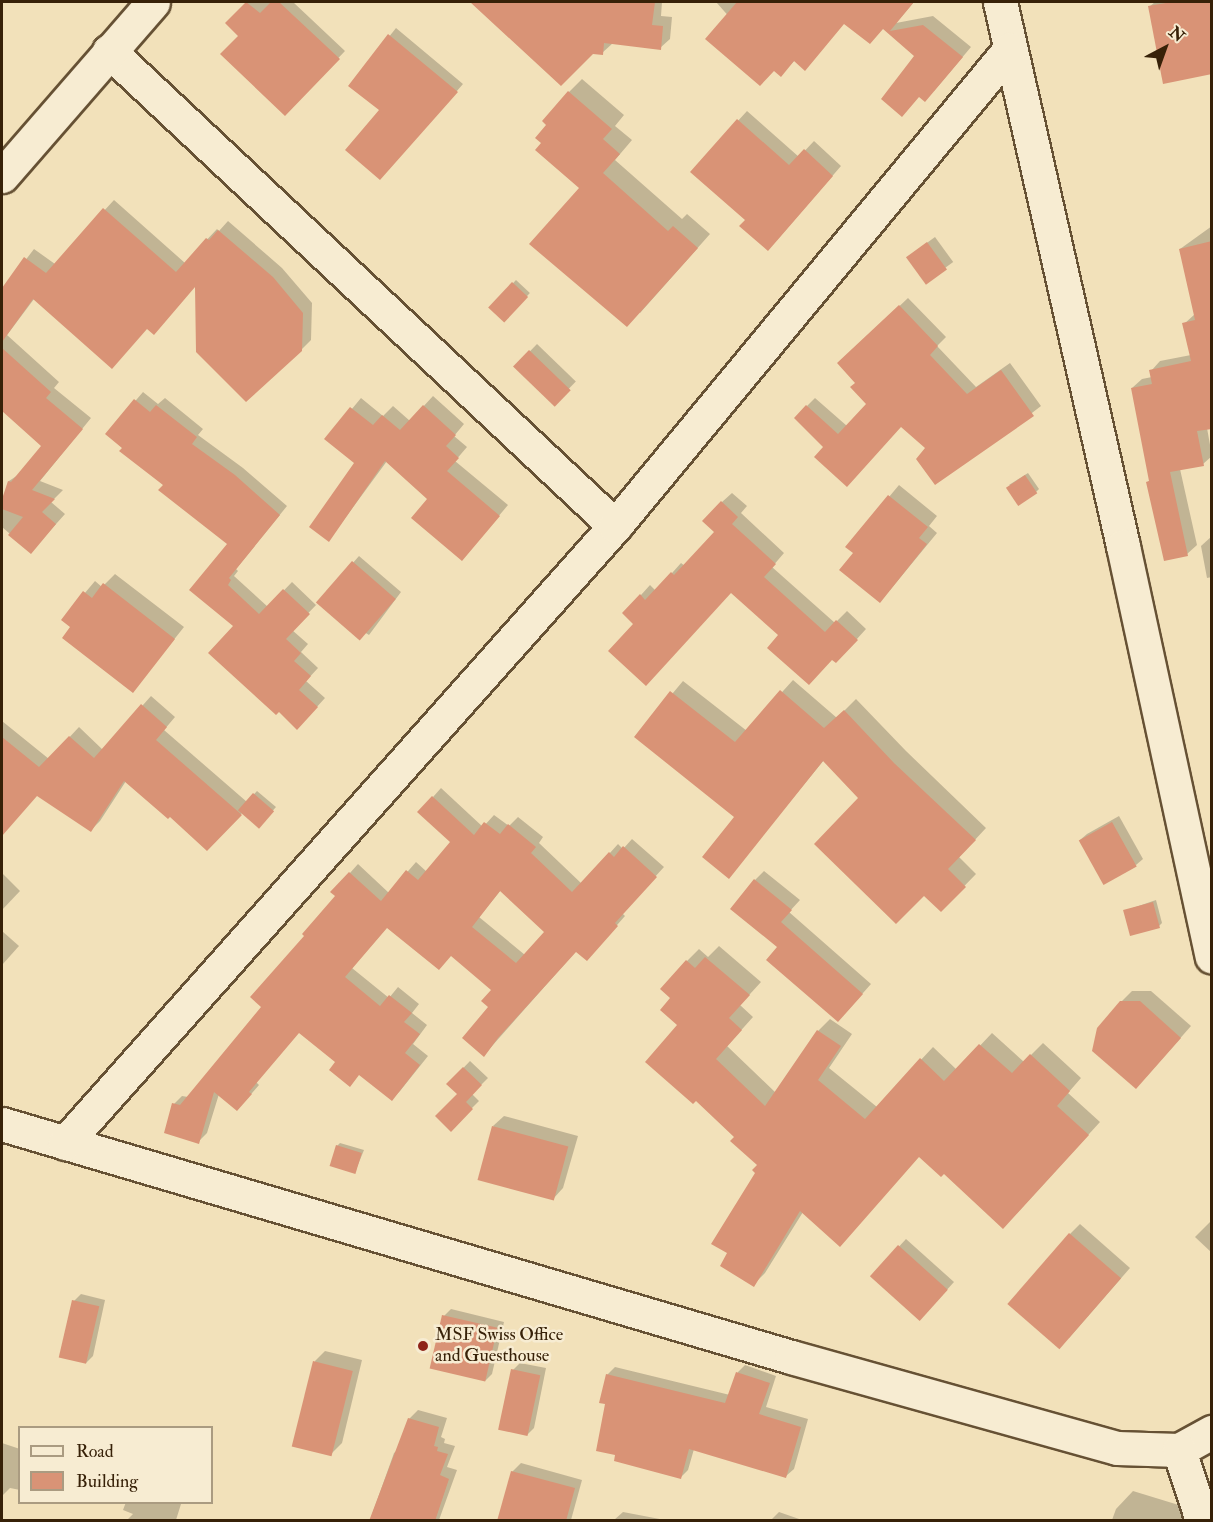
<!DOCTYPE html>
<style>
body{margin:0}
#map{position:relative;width:1213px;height:1522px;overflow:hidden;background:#f2e1ba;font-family:"IM FELL Double Pica",serif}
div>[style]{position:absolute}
.shadow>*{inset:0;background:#0003;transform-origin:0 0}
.building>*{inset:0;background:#d99376;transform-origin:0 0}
.roads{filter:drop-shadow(2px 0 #665134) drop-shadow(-2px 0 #665134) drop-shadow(0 2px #665134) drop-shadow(0 -2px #665134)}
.minor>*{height:33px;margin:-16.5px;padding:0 16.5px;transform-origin:16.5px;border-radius:16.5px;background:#f7ecd2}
.dots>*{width:16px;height:16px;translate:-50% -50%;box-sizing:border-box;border:3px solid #f7ecd2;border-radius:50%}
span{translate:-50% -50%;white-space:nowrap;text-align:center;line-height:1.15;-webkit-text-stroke:5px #f7ecd2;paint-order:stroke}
.poi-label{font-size:18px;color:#372108}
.left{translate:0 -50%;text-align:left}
.frame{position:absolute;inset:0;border:3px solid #372108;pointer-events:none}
.legend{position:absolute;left:18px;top:1426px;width:195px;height:78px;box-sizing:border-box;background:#f7ecd2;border:2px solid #aa9b81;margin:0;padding:8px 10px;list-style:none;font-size:18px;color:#372108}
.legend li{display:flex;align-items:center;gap:12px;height:30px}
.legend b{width:30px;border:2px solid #aa9b81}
.north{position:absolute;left:1135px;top:18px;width:60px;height:60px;-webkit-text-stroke:4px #f7ecd2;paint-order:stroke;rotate:41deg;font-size:16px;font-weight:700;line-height:24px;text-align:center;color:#372108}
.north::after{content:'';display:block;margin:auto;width:21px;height:27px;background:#372108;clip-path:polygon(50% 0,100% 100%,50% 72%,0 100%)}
</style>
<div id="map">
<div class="shadow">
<i style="clip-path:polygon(248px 2px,293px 2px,345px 51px,285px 114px,240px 36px,227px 23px)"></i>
<i style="clip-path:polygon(478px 2px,662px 2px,661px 16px,672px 17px,670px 39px,660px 48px,613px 43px,602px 53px,475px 4px)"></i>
<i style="clip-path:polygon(716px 2px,914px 2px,896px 23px,933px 16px,971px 47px,934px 91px,916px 55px,884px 27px,845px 22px,795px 60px,781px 75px)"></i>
<i style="clip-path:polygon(1155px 2px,1212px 2px,1212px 73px,1149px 7px)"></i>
<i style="clip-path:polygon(396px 28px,463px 84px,387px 171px,381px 110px,350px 86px)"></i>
<i style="clip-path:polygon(582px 79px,624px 115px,615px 126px,632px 140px,615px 160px,682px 219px,687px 214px,710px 234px,640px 313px,581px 187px,543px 143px,548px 125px,569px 92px)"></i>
<i style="clip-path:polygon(747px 111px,799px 157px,814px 141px,841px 166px,777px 240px,747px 220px,692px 171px)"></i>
<i style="clip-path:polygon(114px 200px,185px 263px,217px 229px,219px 231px,228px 221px,282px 268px,312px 303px,311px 340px,301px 350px,197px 285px,148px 327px,34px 299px,7px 335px,59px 382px,54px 388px,91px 418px,40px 481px,63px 490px,51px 502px,65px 514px,31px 552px,2px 527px,2px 503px,9px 481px,21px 473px,43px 446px,2px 409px,2px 291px,34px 249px,55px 264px)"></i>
<i style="clip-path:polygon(1212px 226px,1212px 427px,1207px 428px,1212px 456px,1203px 464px,1180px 469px,1197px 545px,1187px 554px,1148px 482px,1150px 480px,1132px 388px,1142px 379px,1152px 377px,1151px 371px,1160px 361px,1191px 355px,1184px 324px,1195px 314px,1180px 249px)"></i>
<i style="left:935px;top:237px;width:31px;height:34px;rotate:54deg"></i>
<i style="left:516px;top:280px;width:19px;height:37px;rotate:43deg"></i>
<i style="clip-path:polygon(908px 298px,946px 337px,937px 346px,976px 387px,1010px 363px,1041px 406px,994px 442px,927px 448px,901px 426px,825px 447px,807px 406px,815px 398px,847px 426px,868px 404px,857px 383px,839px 363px)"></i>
<i style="left:537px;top:344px;width:54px;height:31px;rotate:44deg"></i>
<i style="clip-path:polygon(143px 392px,158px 404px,165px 398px,203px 429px,198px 435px,243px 468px,287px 506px,236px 569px,238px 571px,234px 576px,268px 607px,292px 582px,316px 605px,359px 556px,401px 592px,369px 635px,318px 603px,292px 630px,308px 644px,301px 652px,318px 668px,306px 681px,325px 698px,305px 720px,235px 625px,191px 590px,229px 544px,107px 434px)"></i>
<i style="clip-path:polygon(433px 396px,464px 424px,454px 436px,467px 447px,455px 461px,508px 505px,471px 549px,429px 499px,387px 461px,329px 540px,356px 462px,327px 439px,361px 398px,383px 416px,393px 406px,410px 421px)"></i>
<i style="clip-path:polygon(1028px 473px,1039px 489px,1036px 492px,1009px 485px)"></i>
<i style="clip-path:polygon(899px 485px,937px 516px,929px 526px,937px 533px,890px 590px,848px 546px)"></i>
<i style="clip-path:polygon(732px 493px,747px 506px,741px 513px,784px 553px,772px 567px,835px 623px,847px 611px,866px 629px,846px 651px,780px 635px,731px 592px,635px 624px,641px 595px,650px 585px,656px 591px,681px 563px,685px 566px,716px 532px,722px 502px)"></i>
<i style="clip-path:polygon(1212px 536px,1212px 577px,1207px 578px,1201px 546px)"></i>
<i style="clip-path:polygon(115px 574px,184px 627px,133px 691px,63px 619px,95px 581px,102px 587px)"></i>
<i style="clip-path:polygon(793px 680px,837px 718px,856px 699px,906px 751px,986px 828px,959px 857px,976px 874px,941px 910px,860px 798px,824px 760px,729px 876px,736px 817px,636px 737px,683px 681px,747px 731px)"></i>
<i style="clip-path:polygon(151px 696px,175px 717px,164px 730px,247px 802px,257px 791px,276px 807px,259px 826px,243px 812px,207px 849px,170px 815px,126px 781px,100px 821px,91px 830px,37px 795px,2px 832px,2px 721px,49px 759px,79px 727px,103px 750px)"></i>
<i style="clip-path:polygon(evenodd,441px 788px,483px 827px,494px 815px,509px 826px,518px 817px,543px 837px,539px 843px,582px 884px,618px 844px,623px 849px,632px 839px,664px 867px,622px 913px,625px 916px,595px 950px,577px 950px,484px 1055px,493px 990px,452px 955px,388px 926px,352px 968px,389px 998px,398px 987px,419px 1004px,412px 1013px,427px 1025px,413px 1044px,428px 1056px,400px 1091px,392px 1099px,360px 1074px,338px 1062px,299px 1031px,256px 1082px,259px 1085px,245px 1101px,219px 1094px,207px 1133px,198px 1142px,174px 1104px,182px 1096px,188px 1097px,263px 1006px,306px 936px,337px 896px,333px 892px,358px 864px,389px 893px,416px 862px,427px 872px,452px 842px,433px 797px,441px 788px,501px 890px,546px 932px,525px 955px,479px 917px,501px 890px)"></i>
<i style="clip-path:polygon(1119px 816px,1143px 859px,1136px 865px,1080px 840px,1087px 834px)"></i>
<i style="clip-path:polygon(764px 871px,800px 900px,789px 912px,871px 984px,847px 1011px,780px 947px,755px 880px)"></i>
<i style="clip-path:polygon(2px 873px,20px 891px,2px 910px)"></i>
<i style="clip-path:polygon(1156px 900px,1162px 923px,1159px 926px,1124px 911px)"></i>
<i style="clip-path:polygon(2px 931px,19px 946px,2px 965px)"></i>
<i style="clip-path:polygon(719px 946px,761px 982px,740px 1005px,753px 1017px,727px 1046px,776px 1093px,818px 1031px,830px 1019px,852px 1034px,829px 1068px,877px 1107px,933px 1047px,957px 1070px,992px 1033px,1024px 1062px,1043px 1043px,1081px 1078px,1068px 1093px,1100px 1122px,1015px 1215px,919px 1155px,803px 1212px,765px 1273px,753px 1285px,729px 1253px,759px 1165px,736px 1137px,696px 1099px,672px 998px,687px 961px,699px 949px,708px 957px)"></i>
<i style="clip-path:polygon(1132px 991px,1151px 991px,1191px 1026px,1146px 1077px,1121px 1002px)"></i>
<i style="clip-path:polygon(470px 1061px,488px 1078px,472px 1094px,479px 1101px,451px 1129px,459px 1094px,448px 1084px)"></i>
<i style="clip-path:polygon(504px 1116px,578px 1136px,563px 1188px,553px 1199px,493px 1126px)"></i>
<i style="clip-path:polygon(340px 1143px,364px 1150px,355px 1172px,337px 1146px)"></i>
<i style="clip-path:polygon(1212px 1220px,1212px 1253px,1195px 1237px)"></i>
<i style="clip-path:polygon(1080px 1224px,1130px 1268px,1069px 1338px,1070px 1234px)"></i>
<i style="clip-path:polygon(906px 1239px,954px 1282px,926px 1313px,872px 1276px)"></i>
<i style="clip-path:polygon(81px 1294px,105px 1300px,93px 1356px,86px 1363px,74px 1301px)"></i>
<i style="clip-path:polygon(451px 1309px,504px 1322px,492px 1374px,485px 1381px,444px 1316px)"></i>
<i style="clip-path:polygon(325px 1351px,362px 1360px,342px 1443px,331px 1454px,315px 1361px)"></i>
<i style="clip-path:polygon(520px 1363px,546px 1368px,534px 1428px,527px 1435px,513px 1370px)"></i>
<i style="clip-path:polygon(745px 1365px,776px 1376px,766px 1407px,808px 1419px,794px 1469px,786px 1476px,694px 1449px,688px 1470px,681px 1477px,617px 1454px,607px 1403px,607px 1375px,615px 1367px,730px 1395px,738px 1372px)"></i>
<i style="clip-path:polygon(418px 1410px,447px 1418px,441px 1437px,445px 1439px,444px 1443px,455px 1446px,447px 1467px,457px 1470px,439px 1520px,370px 1520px,394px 1453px,399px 1449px,409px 1419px)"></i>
<i style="clip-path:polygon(2px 1443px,20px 1449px,20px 1490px,10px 1488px,2px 1496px)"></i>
<i style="clip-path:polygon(521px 1463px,582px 1480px,571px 1520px,499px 1520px,512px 1472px)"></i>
<i style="clip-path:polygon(1133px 1491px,1195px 1510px,1192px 1520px,1112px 1520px,1116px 1509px)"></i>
<i style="clip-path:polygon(126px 1502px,178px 1502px,181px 1504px,176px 1520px,127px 1520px,133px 1514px,123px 1510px)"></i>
<i style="clip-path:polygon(623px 1512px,665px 1520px,614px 1520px)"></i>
<i style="clip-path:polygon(779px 1512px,802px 1520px,771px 1520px)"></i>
</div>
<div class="building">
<i style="clip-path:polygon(246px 2px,260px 13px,271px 2px,279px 2px,340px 59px,285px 116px,220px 54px,238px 36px,225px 23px)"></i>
<i style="clip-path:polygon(470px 2px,655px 2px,652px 25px,663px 26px,661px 50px,604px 43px,603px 55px,593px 54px,561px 86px)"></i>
<i style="clip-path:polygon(737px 2px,914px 2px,890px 31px,923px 25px,963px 57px,925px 102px,919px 97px,902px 117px,881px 99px,914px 56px,883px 29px,870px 44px,844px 24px,805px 71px,794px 61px,781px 77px,774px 71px,760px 86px,705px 39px)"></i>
<i style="clip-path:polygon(1172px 2px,1212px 2px,1212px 74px,1163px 84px,1148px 6px)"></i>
<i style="clip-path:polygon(388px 34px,458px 92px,380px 180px,345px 150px,379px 110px,348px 86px)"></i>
<i style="clip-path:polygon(568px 91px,612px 129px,603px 139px,620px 154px,603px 173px,668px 231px,673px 226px,698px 248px,627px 327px,529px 244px,579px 188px,535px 150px,541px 143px,535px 138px,546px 125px,542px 121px)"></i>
<i style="clip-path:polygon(737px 119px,789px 165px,804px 149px,833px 176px,768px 251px,739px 226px,745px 220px,690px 172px)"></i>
<i style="clip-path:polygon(103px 208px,176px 272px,206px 238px,209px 240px,218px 230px,273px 277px,303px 313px,302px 351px,246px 402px,196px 352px,195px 287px,154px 335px,147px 329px,112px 369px,33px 299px,2px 342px,2px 288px,24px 257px,46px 273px)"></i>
<i style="clip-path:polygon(1212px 241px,1212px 429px,1197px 431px,1204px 466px,1170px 472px,1188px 556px,1164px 561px,1146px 482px,1149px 481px,1131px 388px,1152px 384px,1149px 370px,1191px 361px,1182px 323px,1195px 320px,1179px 249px)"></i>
<i style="left:927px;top:242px;width:34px;height:26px;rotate:54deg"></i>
<i style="left:512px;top:282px;width:22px;height:35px;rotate:43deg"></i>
<i style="clip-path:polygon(899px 305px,938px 346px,930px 355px,967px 394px,1001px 370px,1034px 416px,935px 485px,916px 459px,925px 448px,901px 427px,847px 487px,814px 457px,823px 447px,794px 418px,806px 405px,838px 434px,866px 404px,850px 387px,855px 383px,837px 363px)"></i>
<i style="clip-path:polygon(2px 348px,51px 392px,46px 398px,83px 429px,32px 490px,55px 499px,42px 512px,56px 524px,31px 554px,8px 535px,23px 517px,2px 509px,2px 499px,8px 481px,11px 482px,41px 446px,2px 411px)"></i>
<i style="left:529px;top:350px;width:58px;height:23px;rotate:44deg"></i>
<i style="clip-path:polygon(134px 399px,150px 412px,156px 405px,197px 437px,192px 444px,235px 475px,280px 515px,229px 578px,231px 580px,228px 585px,259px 614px,283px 589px,310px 614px,286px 639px,301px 653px,294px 661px,311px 676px,299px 690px,318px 707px,297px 730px,279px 712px,276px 715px,208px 653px,233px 626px,189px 590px,227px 544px,158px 490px,163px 485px,119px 451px,122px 448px,105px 434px)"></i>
<i style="clip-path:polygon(423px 405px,456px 435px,446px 446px,459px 458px,447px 471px,500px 516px,462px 561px,411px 518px,427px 499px,385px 461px,329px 542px,309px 527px,354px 463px,324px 439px,350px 407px,373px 425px,382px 415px,400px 430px)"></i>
<i style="left:1025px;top:475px;width:22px;height:23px;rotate:56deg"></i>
<i style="clip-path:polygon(888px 495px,928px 527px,919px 538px,927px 544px,880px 603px,839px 570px,853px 553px,845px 547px)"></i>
<i style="clip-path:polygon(721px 501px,738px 517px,732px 524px,776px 564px,764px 577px,825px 632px,836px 620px,858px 640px,836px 663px,832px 660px,809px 685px,767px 648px,778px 635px,731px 593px,646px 686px,608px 651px,633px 624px,622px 613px,640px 594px,645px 600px,671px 572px,674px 575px,714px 532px,702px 521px)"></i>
<i style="left:352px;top:561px;width:58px;height:55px;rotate:41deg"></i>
<i style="clip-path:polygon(103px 583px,175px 639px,133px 693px,62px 638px,70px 627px,61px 620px,83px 591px,92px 598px)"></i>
<i style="clip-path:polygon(780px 690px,824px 728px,844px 710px,894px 763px,976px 840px,948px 869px,966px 887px,941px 912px,924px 896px,896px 924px,814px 844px,858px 798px,823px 761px,729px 879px,702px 857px,734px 817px,634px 737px,670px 691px,735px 742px)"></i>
<i style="clip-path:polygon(141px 704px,167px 727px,156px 740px,242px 815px,207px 851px,170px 817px,168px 819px,124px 781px,91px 832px,37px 796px,2px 836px,2px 737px,39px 767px,69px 736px,94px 758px)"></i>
<i style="left:253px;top:793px;width:28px;height:23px;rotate:41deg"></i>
<i style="clip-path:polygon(evenodd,432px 796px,474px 835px,484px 822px,500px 834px,508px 824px,536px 847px,531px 853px,572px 892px,609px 852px,614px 857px,623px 846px,657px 877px,615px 923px,618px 926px,587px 961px,576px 952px,498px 1038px,484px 1057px,462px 1038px,488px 1007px,481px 1001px,491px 990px,451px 956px,439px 970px,387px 928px,345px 977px,380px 1006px,389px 995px,412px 1013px,404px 1022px,420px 1034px,405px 1053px,420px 1065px,392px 1101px,359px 1075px,350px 1087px,329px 1070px,335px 1062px,299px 1033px,249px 1092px,252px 1094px,237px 1111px,214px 1092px,199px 1144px,164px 1133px,172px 1103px,180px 1105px,261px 1007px,250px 997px,304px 936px,302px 934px,335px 896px,330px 892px,349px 872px,381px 901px,406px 870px,418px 880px,450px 842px,417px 812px,432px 796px,500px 891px,544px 932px,516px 963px,472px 927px,500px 891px)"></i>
<i style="left:1112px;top:822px;width:51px;height:38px;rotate:61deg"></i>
<i style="clip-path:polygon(754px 879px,792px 910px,781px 922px,863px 994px,838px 1022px,766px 960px,777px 947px,730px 909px)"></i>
<i style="left:1153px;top:902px;width:27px;height:31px;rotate:75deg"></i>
<i style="clip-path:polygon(705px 957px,750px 995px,729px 1018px,742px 1030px,716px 1059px,765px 1106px,817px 1030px,841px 1046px,818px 1080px,865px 1119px,920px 1058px,944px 1081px,979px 1044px,1012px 1073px,1030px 1054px,1070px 1091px,1057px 1106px,1089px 1135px,1003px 1229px,944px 1174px,941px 1177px,919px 1157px,840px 1247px,800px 1211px,754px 1287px,720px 1266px,727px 1253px,711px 1244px,755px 1173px,752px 1170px,757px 1165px,730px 1141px,734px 1137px,696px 1101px,693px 1104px,645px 1062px,677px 1025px,660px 1010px,670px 998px,660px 989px,686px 960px,695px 968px)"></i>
<i style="clip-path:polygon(1120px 1001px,1140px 1001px,1181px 1038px,1136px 1089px,1092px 1051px,1097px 1028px)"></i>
<i style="clip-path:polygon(463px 1067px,482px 1085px,466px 1102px,473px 1109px,451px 1132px,435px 1116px,457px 1094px,446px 1084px)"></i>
<i style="left:492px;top:1126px;width:79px;height:56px;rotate:15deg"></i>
<i style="left:336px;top:1145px;width:27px;height:22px;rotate:17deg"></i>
<i style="left:1069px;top:1233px;width:69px;height:94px;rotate:41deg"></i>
<i style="left:898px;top:1245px;width:67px;height:42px;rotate:42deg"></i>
<i style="left:72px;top:1300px;width:28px;height:59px;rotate:13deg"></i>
<i style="left:442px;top:1315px;width:57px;height:55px;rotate:13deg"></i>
<i style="left:313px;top:1361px;width:41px;height:88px;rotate:14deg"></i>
<i style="left:511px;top:1369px;width:30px;height:62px;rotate:12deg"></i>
<i style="clip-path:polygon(736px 1372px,770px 1383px,759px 1414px,801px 1427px,786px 1478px,689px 1449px,681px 1479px,614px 1461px,615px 1455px,596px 1451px,605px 1404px,599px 1403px,606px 1374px,725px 1403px)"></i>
<i style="clip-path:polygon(408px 1418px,439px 1427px,434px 1446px,438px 1447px,437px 1451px,448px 1454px,440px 1475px,449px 1479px,435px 1521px,369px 1521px)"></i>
<i style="clip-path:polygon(511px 1471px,575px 1488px,566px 1521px,497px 1521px)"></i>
</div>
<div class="roads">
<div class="minor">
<i style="left:1000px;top:2px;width:558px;rotate:77.26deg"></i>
<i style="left:1123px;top:546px;width:420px;rotate:77.8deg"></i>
<i style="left:109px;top:51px;width:694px;rotate:43.19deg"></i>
<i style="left:2px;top:176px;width:230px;rotate:-49deg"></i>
<i style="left:2px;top:1124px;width:823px;rotate:16.45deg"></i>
<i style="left:791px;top:1357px;width:338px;rotate:15.6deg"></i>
<i style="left:1117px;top:1448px;width:62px;rotate:1.8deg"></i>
<i style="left:1179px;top:1450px;width:38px;rotate:-29deg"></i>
<i style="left:65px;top:1143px;width:827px;rotate:-48.29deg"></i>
<i style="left:615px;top:526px;width:619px;rotate:-50.37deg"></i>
<i style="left:1179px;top:1450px;width:74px;rotate:71.8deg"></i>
</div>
</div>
<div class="dots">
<i style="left:423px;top:1346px;background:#8f2418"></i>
</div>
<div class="poi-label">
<span class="left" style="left:435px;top:1346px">MSF Swiss Office<br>and Guesthouse</span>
</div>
<div class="frame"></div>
<ul class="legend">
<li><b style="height:8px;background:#f7ecd2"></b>Road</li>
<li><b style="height:16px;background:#d99376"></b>Building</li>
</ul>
<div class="north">N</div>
</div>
